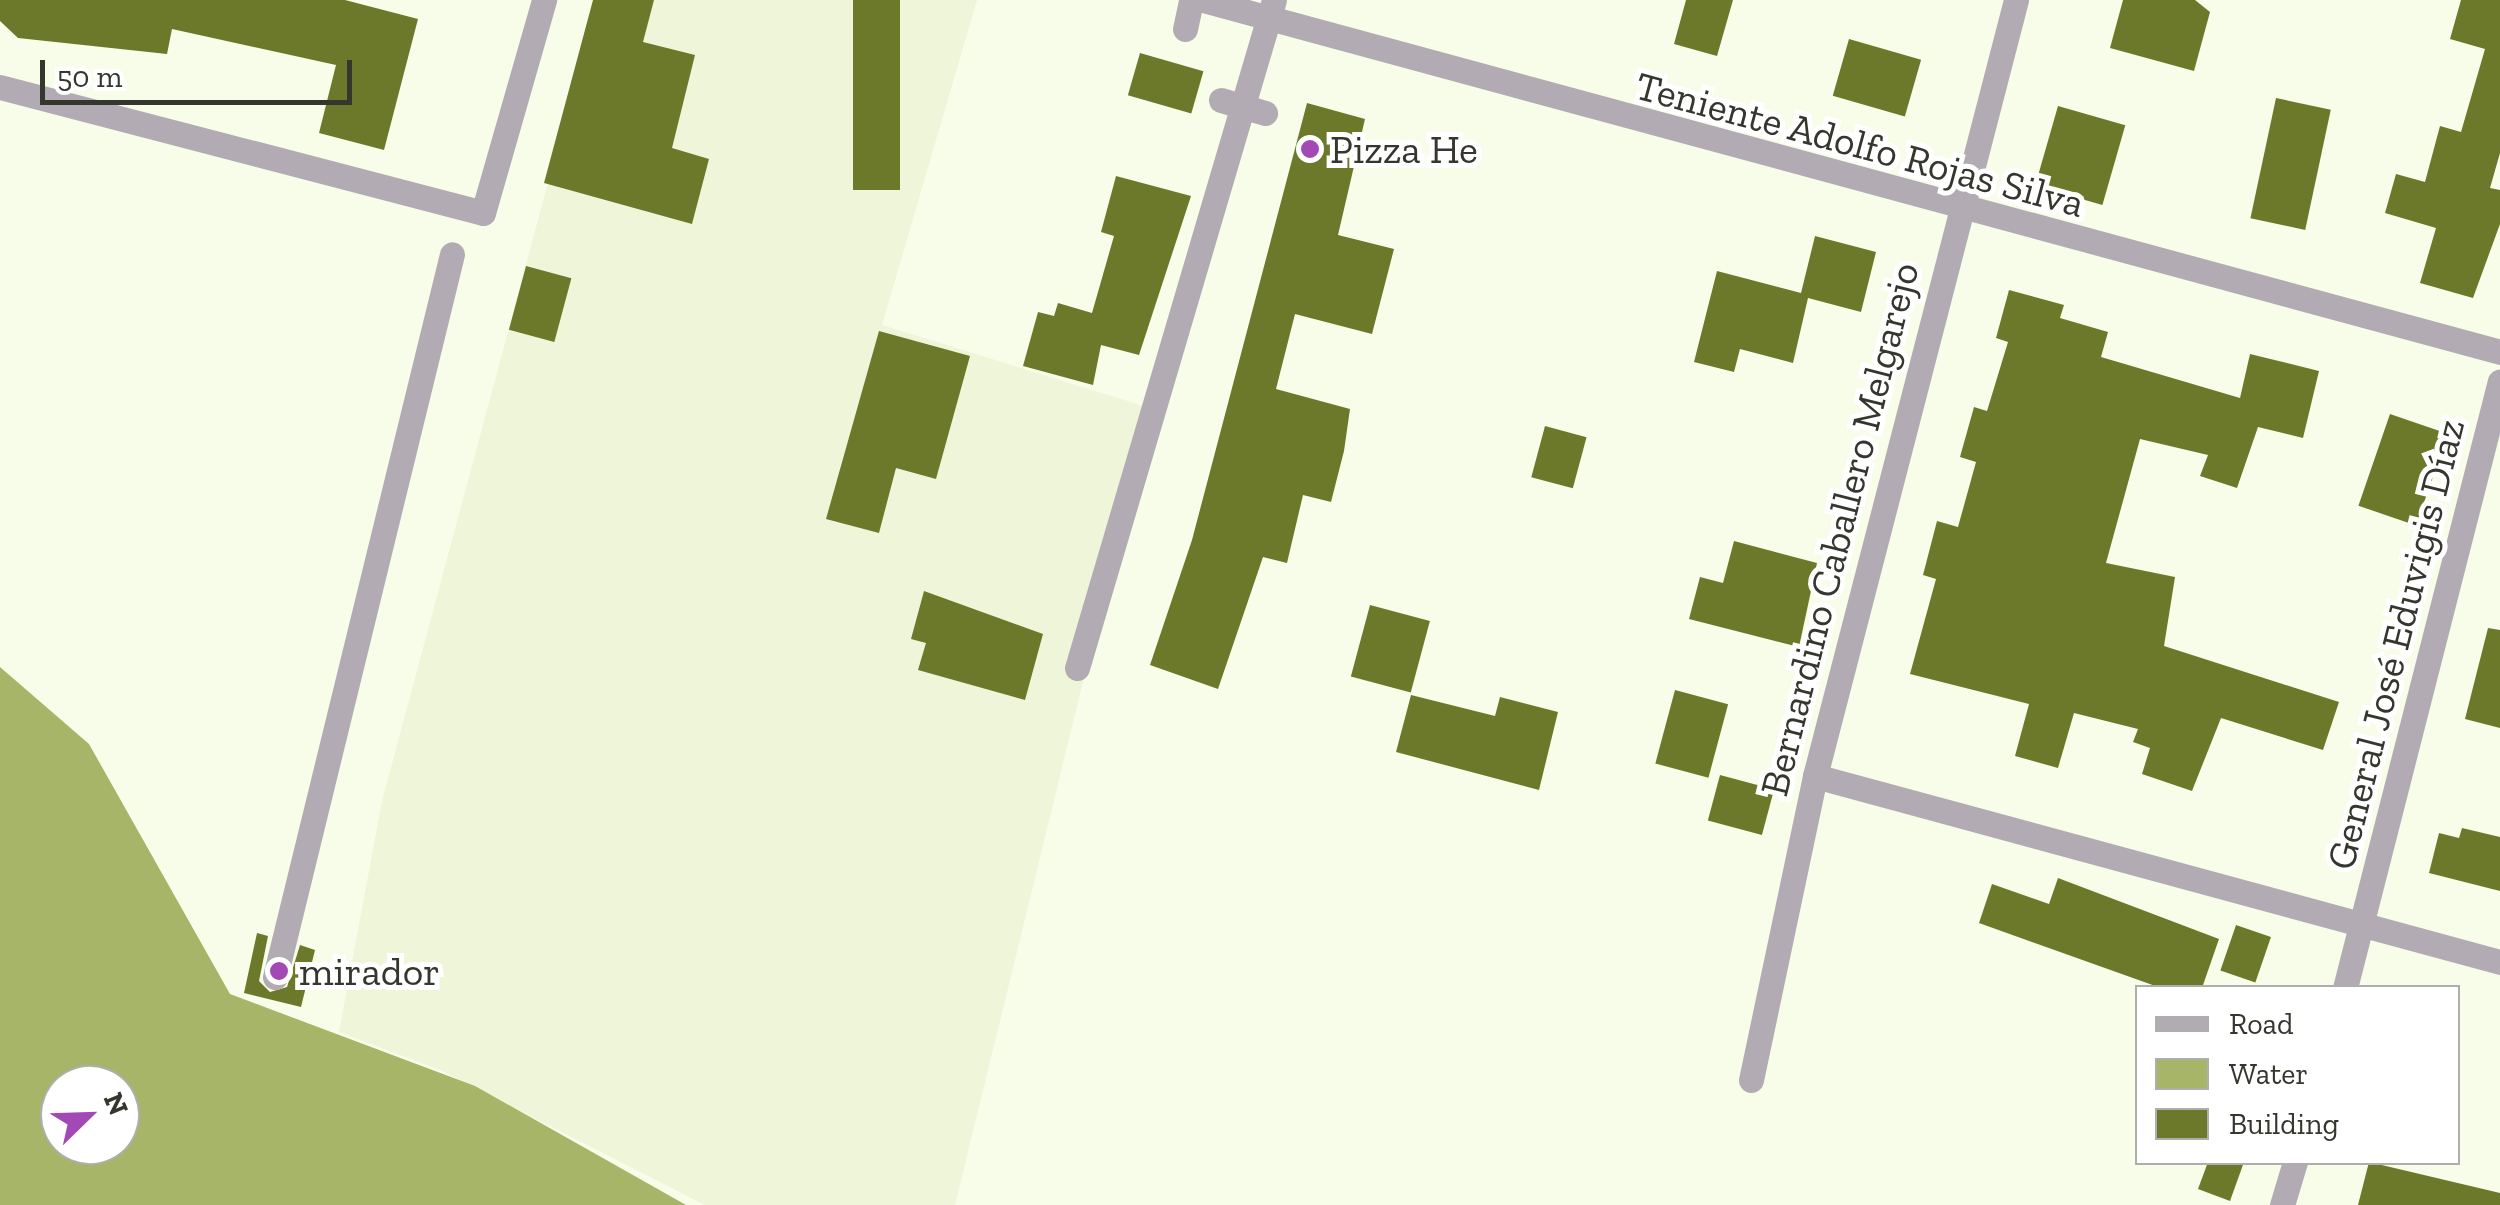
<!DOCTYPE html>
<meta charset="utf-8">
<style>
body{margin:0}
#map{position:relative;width:2500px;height:1205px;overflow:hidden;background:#f8fde9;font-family:"Zilla Slab",serif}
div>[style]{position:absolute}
.built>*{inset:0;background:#eef5d9}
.water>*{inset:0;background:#a6b567}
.building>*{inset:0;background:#6c792a;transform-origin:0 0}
.minor>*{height:25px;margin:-12.5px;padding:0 12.5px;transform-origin:12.5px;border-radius:12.5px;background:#b2abb3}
.dots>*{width:28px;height:28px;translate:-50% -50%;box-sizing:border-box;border:5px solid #fff;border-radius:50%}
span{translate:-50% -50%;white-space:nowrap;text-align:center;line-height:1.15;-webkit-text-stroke:10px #fff;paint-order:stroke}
.street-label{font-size:40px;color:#35372f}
.poi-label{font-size:40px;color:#35372f}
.left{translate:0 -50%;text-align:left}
.legend{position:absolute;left:2135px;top:985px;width:325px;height:180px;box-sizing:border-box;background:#fff;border:2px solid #aeafac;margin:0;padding:12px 18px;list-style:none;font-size:30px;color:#35372f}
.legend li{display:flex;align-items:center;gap:20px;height:50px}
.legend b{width:50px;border:2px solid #aeafac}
.north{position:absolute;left:40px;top:1065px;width:100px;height:100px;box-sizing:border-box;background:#fff;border:2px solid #aeafac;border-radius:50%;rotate:67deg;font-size:28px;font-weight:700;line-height:40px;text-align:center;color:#35372f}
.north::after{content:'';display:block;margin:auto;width:35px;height:45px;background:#a349b5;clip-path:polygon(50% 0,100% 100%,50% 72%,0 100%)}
.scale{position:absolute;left:40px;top:60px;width:312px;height:45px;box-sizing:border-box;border:5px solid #35372f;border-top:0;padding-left:12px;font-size:30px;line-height:35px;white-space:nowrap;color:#35372f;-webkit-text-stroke:8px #fff;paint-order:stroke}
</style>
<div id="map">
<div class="built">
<i style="clip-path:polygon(597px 0,977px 0,882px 325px,1150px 408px,955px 1205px,705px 1205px,440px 1070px,339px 1032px,382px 801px)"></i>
</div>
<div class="water">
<i style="clip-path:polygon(evenodd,0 667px,89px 744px,230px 994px,475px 1086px,686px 1205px,0 1205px,0 667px,60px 1085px,120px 1085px,120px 1145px,60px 1145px,60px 1085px)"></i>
</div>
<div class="building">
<i style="clip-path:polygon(0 0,345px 0,418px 19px,384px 150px,319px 133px,336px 65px,172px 29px,167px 54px,18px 38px,0 21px)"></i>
<i style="clip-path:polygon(593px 0,654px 0,643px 42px,695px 55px,672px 148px,709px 159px,692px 224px,544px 183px)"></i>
<i style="left:853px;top:0;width:47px;height:190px"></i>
<i style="clip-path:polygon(1686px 0,1733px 0,1717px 56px,1674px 44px)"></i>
<i style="clip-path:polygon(2123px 0,2195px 0,2210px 12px,2194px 71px,2110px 48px)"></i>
<i style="clip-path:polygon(2461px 0,2500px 0,2500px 153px,2490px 188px,2500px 190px,2500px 224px,2473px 298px,2420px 283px,2436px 228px,2385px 213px,2396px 174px,2425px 182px,2440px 126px,2461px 132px,2485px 49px,2450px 39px)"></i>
<i style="left:1849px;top:39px;width:75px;height:59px;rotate:16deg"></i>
<i style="left:1140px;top:53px;width:66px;height:44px;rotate:16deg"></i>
<i style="left:2276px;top:98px;width:56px;height:123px;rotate:12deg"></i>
<i style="clip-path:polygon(1307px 103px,1365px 119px,1338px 235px,1394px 249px,1372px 334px,1295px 314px,1276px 389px,1350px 409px,1344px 451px,1331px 502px,1303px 495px,1287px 563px,1263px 557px,1218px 689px,1150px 665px,1192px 540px)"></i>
<i style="left:2058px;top:106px;width:70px;height:83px;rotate:16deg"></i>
<i style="clip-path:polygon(1116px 176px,1191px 196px,1139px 355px,1101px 345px,1093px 385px,1023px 366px,1038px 312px,1054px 316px,1058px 303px,1092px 313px,1114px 236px,1101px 232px)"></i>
<i style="clip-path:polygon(1815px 236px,1876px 252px,1861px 312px,1808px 298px,1793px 363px,1740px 349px,1734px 372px,1694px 362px,1717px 271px,1801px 293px)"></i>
<i style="left:526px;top:266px;width:47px;height:66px;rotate:15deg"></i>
<i style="clip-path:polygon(2009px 290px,2064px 305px,2060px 318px,2108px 332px,2101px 357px,2240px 398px,2250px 354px,2319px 371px,2303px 438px,2258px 427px,2237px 488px,2200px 476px,2208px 455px,2140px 439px,2106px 563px,2175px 577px,2164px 646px,2339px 702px,2323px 750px,2221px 718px,2192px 791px,2142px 774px,2150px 748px,2133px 742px,2138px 729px,2074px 713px,2058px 768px,2015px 756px,2029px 704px,1910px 674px,1936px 579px,1923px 575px,1937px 521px,1958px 527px,1976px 462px,1960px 457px,1974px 407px,1987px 411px,2008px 342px,1996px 338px)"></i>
<i style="clip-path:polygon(879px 331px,970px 356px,936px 479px,896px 468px,879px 533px,826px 519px)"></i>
<i style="left:2390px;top:414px;width:61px;height:97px;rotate:19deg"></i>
<i style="left:1545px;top:426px;width:43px;height:53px;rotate:15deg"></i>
<i style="clip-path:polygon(1734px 541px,1817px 563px,1799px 647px,1689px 619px,1700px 577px,1723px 583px)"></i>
<i style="clip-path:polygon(924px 591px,1043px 634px,1025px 700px,918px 670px,926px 643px,911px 639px)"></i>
<i style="left:1370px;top:605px;width:62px;height:74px;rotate:15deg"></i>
<i style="clip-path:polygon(2488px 628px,2500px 630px,2500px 728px,2465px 719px)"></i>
<i style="left:1675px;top:690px;width:55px;height:76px;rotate:15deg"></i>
<i style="clip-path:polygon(1411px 695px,1495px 716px,1500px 697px,1558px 712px,1539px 790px,1396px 752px)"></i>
<i style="left:1720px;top:775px;width:56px;height:47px;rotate:15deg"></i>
<i style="clip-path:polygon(2462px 828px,2500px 837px,2500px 891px,2429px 873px,2439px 833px,2459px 838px)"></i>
<i style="clip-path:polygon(2058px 878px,2219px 939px,2202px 988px,2161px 988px,1979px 923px,1992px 884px,2049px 904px)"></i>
<i style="left:2236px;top:925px;width:37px;height:48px;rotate:19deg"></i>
<i style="clip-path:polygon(257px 933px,268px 936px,259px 981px,270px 992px,287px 987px,300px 945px,315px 950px,301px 1007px,244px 993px)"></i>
<i style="clip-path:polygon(2208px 1162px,2244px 1162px,2230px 1201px,2198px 1189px)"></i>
<i style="clip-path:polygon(2369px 1162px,2500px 1193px,2500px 1205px,2358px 1205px)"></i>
</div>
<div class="minor">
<i style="left:1203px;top:0;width:1344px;rotate:15.18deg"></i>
<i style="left:1185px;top:29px;width:30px;rotate:-78deg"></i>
<i style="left:0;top:87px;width:499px;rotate:14.6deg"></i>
<i style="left:483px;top:213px;width:222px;rotate:-74deg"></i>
<i style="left:1221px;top:100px;width:46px;rotate:16.5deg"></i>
<i style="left:1077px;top:668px;width:696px;rotate:-73.57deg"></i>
<i style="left:1815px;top:776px;width:710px;rotate:15.19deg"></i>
<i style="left:275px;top:977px;width:744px;rotate:-76.24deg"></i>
<i style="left:2345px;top:988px;width:626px;rotate:-75.68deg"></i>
<i style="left:1751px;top:1080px;width:311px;rotate:-78.1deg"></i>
<i style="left:1815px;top:776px;width:802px;rotate:-75.48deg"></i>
<i style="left:2282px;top:1205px;width:45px;rotate:-73.2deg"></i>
</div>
<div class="dots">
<i style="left:1310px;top:149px;background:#a349b5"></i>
<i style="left:279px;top:971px;background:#a349b5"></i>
</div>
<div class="street-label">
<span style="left:1860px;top:144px;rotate:15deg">Teniente Adolfo Rojas Silva</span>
<span style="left:1839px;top:529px;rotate:-76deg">Bernardino Caballero Melgarejo</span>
<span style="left:2395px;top:644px;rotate:-76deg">General José Eduvigis Díaz</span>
</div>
<div class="poi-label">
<span class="left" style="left:1330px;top:149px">Pizza He</span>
<span class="left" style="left:299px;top:971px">mirador</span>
</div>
<ul class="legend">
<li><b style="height:12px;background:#b2abb3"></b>Road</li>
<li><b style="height:28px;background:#a6b567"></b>Water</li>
<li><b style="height:28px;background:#6c792a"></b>Building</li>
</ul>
<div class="north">N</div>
<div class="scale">50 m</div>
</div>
